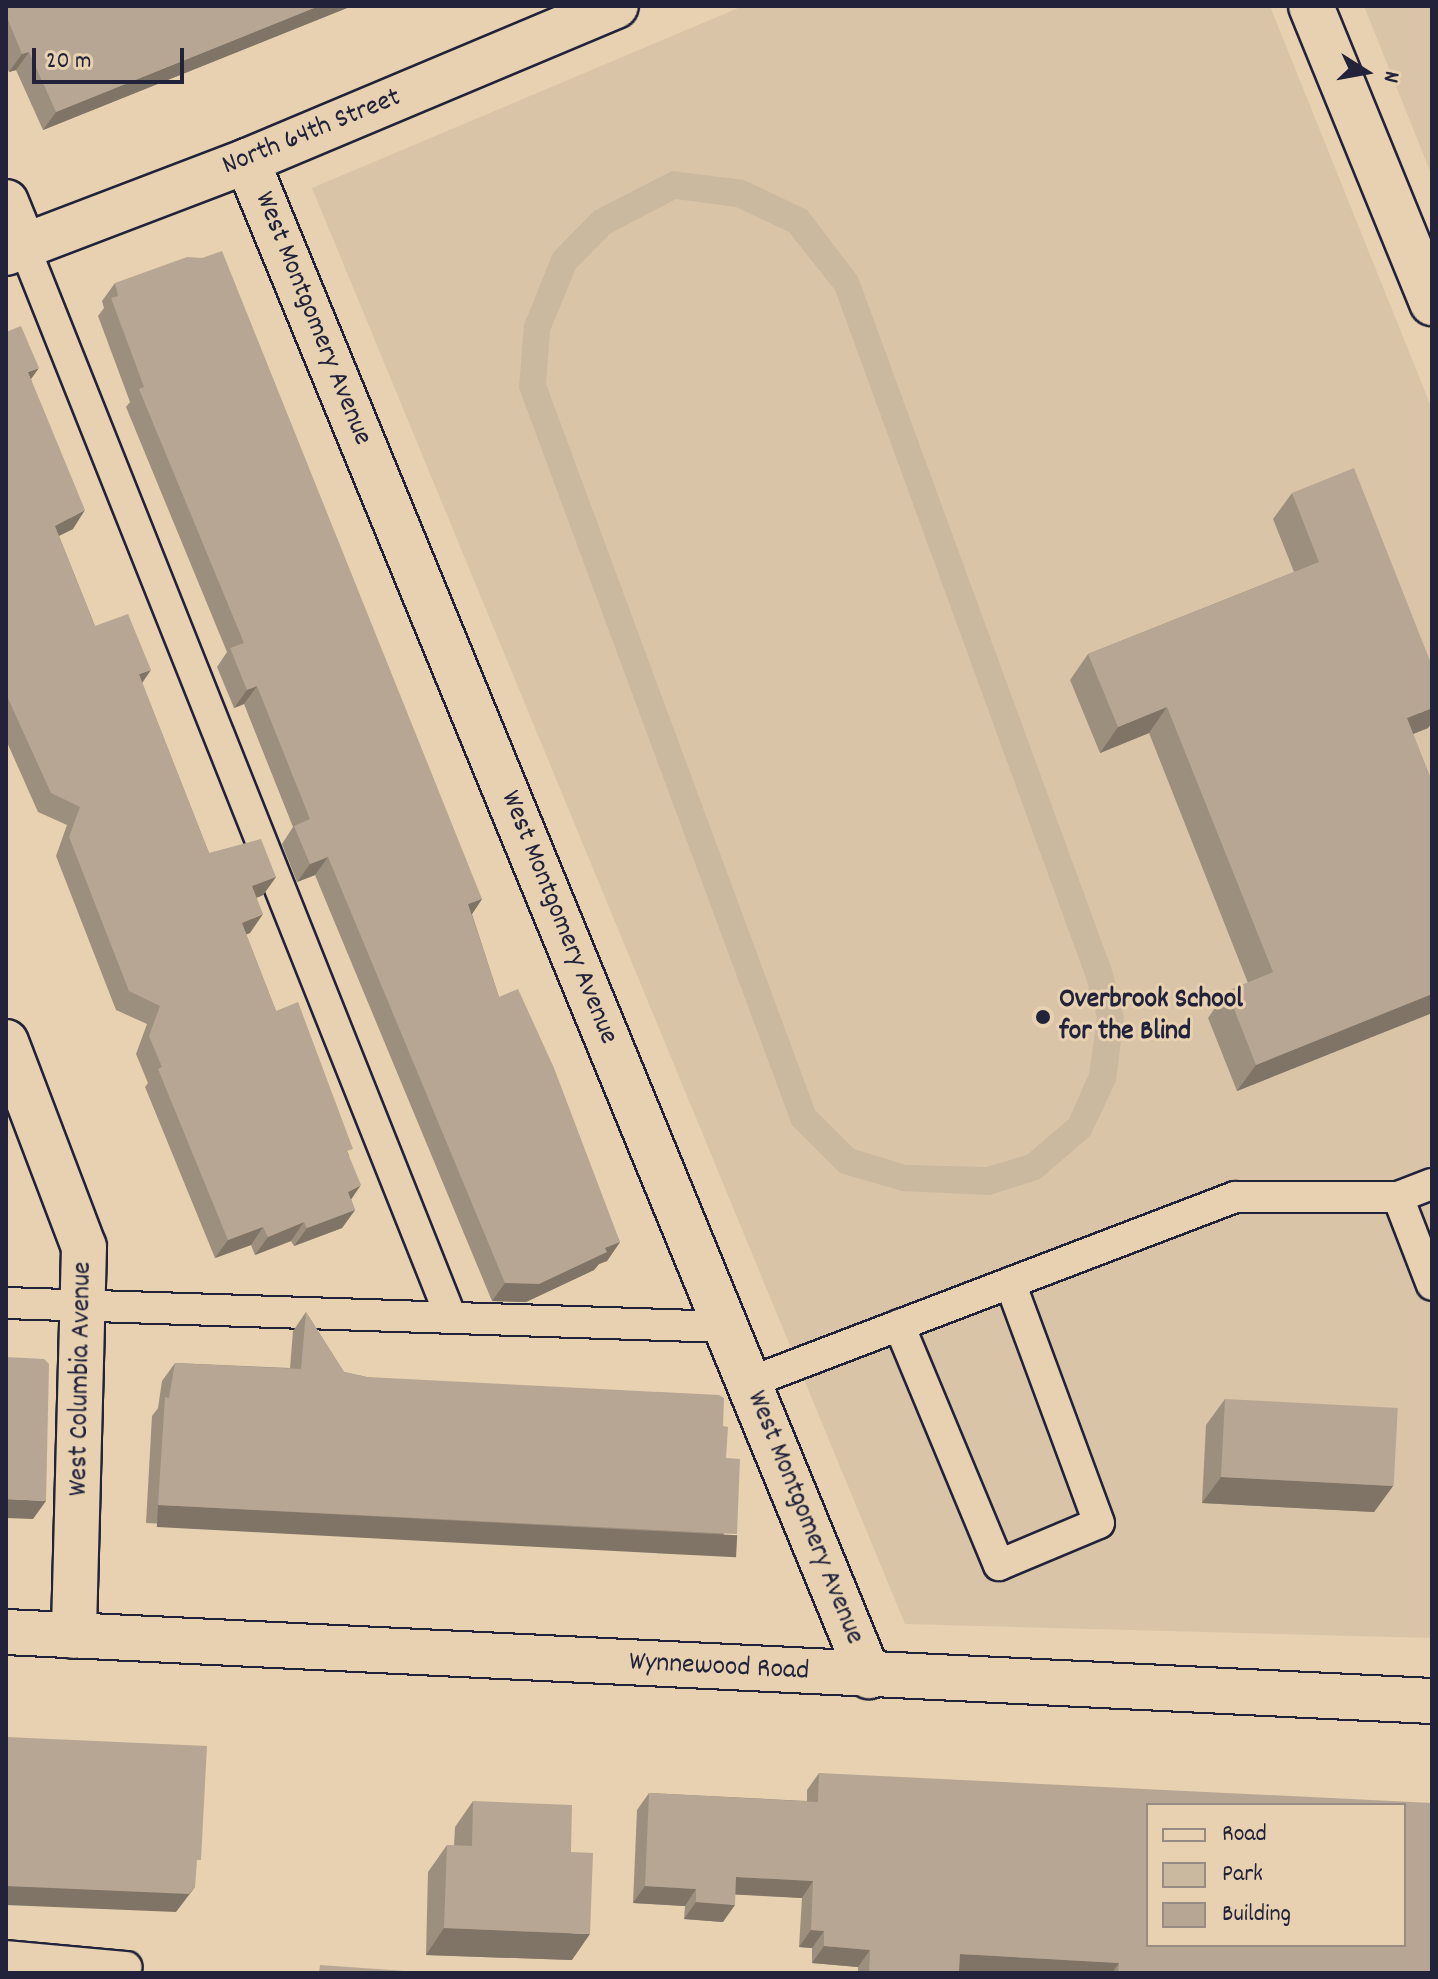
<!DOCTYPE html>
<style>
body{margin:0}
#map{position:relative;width:1438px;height:1979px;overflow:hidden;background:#e7d1b0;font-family:Dekko,sans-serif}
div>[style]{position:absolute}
.built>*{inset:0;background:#d9c4a7}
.green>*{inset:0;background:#cab89f}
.roads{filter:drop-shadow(2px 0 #22223b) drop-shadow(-2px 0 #22223b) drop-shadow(0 2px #22223b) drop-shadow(0 -2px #22223b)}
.service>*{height:30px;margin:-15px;padding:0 15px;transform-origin:15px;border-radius:15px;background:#e7d1b0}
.minor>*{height:44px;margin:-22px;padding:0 22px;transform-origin:22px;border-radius:22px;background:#e7d1b0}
.wall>*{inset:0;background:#9d8f7e}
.shaded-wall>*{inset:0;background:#807467;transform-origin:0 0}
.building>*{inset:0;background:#b7a693;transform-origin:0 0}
.dots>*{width:22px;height:22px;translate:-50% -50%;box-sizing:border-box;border:4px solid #e7d1b0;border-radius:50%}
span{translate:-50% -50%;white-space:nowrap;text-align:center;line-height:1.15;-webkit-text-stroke:6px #e7d1b0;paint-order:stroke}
.street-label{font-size:28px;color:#22223b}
.poi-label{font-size:28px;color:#22223b;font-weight:700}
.left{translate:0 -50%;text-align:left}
.frame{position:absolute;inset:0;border:8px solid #22223b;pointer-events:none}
.legend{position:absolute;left:1146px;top:1803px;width:260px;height:144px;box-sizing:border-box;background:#e7d1b0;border:2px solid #988b81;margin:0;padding:10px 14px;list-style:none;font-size:24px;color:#22223b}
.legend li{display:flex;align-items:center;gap:16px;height:40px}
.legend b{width:40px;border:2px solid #988b81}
.north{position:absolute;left:1326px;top:32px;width:80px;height:80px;-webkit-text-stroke:6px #e7d1b0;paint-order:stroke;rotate:101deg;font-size:22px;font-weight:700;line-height:32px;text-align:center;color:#22223b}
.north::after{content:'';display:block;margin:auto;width:28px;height:36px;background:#22223b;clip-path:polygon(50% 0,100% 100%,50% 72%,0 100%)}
.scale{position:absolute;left:32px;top:48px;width:152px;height:36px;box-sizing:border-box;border:4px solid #22223b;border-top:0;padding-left:10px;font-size:24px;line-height:28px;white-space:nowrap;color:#22223b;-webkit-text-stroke:6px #e7d1b0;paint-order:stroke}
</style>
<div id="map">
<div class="built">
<i style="clip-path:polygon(743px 6px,1270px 6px,1432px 409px,1432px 1638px,905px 1624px,312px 188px)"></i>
<i style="clip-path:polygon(1364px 6px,1432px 6px,1432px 176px)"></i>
</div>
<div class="green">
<i style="clip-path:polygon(evenodd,672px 171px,744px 180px,807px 210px,858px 277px,1112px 970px,1124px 1017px,1116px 1081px,1090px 1136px,1040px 1179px,990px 1195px,902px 1191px,840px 1173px,792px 1125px,519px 388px,524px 325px,553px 253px,594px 211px,672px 171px,676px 199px,736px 207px,789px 232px,835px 290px,1086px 978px,1097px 1018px,1089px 1074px,1069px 1119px,1027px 1155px,986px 1167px,906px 1165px,854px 1149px,815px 1110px,546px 384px,550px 331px,576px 268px,611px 233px,676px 199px)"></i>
</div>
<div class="roads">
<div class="service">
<i style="left:24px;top:246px;width:1151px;rotate:68.27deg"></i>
<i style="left:1398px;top:1197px;width:94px;rotate:68.9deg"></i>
<i style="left:6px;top:1303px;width:720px;rotate:1.91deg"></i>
<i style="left:899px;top:1325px;width:260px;rotate:67.4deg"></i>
<i style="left:999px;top:1565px;width:108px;rotate:-22.8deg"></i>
<i style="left:1099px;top:1523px;width:256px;rotate:-110.3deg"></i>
<i style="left:748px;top:1383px;width:521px;rotate:-20.9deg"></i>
<i style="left:1235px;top:1197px;width:163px"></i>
<i style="left:1398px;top:1197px;width:36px;rotate:-21deg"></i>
<i style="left:6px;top:1956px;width:121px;rotate:5.2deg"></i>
</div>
<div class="minor">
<i style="left:1311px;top:6px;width:321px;rotate:67.8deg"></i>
<i style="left:247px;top:161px;width:1638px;rotate:67.68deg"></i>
<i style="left:6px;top:202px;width:48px;rotate:67.8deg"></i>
<i style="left:6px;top:253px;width:258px;rotate:-20.9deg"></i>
<i style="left:247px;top:161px;width:400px;rotate:-22.8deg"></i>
<i style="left:6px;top:1042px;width:219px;rotate:69.2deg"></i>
<i style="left:84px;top:1247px;width:389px;rotate:91.5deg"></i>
<i style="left:6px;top:1632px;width:1428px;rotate:2.77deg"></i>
</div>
</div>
<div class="wall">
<i style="clip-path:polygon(6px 6px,352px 6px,43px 130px,16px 70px,9px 72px,6px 65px)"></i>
<i style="clip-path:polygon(115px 283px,482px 899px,472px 914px,499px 997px,620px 1242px,607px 1261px,599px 1264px,594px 1270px,526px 1302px,492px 1301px,315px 875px,297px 882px,282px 844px,293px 827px,244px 704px,234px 708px,217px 667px,227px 652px,126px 407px,130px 402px,98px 316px,104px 308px,102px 301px)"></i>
<i style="clip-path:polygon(6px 332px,31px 379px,73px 529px,59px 536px,95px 626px,142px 683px,209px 853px,276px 877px,263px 895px,256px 898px,250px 933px,246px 934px,276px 1011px,349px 1155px,351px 1199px,355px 1210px,342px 1228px,294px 1246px,291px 1241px,255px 1255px,251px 1245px,215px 1258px,145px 1087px,148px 1083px,136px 1054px,147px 1024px,116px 1010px,56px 856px,67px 825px,38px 812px,6px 740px)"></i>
<i style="clip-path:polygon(1292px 493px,1428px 728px,1413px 734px,1432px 782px,1432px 1013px,1237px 1091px,1208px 1018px,1227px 991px,1248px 983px,1149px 733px,1100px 753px,1070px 680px,1088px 654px,1294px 572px,1273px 519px)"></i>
<i style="clip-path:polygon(306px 1312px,344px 1372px,367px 1377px,723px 1426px,724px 1552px,146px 1523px,152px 1416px,158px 1408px,162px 1381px,175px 1363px,290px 1368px,293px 1331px)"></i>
<i style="clip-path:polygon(1225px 1399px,1393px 1486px,1374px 1512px,1202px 1503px,1206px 1425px)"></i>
<i style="clip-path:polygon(819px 1773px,1432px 1973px,999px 1973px,959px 1971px,959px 1973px,858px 1973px,858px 1967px,812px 1963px,812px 1948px,799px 1947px,802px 1898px,735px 1894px,723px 1922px,684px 1919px,685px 1906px,633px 1903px,637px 1810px,649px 1793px,807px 1801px,807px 1790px)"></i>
<i style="clip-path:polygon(473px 1801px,571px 1852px,572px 1960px,426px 1955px,428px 1872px,447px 1845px,454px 1846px,455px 1827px)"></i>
</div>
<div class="shaded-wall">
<i style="clip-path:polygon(319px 6px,352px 6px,43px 130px,56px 112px)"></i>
<i style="clip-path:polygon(29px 52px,16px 70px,9px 72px,22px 54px)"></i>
<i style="clip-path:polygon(39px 368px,26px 386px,28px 372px)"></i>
<i style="clip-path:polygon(85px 510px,73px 529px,42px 544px,55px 526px)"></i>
<i style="clip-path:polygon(151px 670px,138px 689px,139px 674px)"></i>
<i style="clip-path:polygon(257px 686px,244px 704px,234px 708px,247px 690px)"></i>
<i style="clip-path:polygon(1167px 707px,1149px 733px,1100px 753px,1118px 727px)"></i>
<i style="clip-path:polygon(1432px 708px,1432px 723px,1428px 728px,1388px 744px,1407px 718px)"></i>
<i style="clip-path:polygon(328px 857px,315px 875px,297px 882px,310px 864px)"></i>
<i style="clip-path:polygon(276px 877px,263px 895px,239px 905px,252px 886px)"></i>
<i style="clip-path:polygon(482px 899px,470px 917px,468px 904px)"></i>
<i style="clip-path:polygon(263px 914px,250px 933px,229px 941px,242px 923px)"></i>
<i style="clip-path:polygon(1432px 994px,1432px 1013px,1237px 1091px,1256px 1065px)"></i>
<i style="clip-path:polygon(361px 1185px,348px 1204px,348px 1192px)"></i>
<i style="clip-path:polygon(355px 1210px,342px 1228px,294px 1246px,307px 1228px)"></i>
<i style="clip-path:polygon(304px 1222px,291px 1241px,255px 1255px,268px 1237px)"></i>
<i style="clip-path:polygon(263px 1227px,251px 1245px,215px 1258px,228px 1240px)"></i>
<i style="clip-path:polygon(620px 1242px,607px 1261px,599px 1264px,594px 1270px,526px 1302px,492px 1301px,505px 1283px)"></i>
<i style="clip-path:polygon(1221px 1477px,1393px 1486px,1374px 1512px,1202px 1503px)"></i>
<i style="clip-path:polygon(6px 1499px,46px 1501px,33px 1519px,6px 1518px)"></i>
<i style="left:158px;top:1505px;width:580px;height:22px;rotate:3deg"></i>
<i style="clip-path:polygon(736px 1877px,813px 1881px,802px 1898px,724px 1894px)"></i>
<i style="clip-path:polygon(6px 1886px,195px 1887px,176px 1912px,6px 1905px)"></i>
<i style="clip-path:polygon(645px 1886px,696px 1889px,685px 1906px,633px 1903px)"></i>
<i style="clip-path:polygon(696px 1902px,735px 1905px,723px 1922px,684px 1919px)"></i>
<i style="clip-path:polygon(444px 1928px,590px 1934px,572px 1960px,426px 1955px)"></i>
<i style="clip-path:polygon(811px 1930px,824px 1931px,812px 1948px,799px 1947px)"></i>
<i style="clip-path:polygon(824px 1946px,870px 1950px,858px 1967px,812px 1963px)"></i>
<i style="clip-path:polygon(960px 1954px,1119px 1963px,1112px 1973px,999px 1973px,948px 1971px)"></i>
</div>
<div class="building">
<i style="clip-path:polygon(6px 6px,319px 6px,56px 112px,29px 52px,22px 54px,6px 15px)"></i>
<i style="clip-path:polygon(222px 251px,482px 899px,468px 904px,499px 997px,518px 989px,554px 1068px,620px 1242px,605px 1248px,607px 1252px,539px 1284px,505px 1283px,328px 857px,310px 864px,294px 826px,310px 819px,257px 686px,247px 690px,230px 648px,244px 643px,139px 389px,144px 387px,111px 298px,118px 296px,115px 283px,187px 257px,202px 258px)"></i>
<i style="clip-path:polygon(21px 326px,39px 368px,28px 372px,85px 510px,55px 526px,95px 626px,128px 614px,151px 670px,139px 674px,209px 853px,261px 839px,276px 877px,252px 886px,263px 914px,242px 923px,276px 1011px,298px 1002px,353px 1149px,347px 1151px,361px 1185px,348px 1192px,355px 1210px,307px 1228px,304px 1222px,268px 1237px,263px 1227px,228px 1240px,158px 1069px,162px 1067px,149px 1036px,160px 1006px,129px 991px,69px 837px,80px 807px,51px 793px,6px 694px,6px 332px)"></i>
<i style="clip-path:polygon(1354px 468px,1432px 666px,1432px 708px,1407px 718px,1432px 782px,1432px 994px,1256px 1065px,1227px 991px,1273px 972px,1167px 707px,1118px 727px,1088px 654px,1319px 562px,1292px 493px)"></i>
<i style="clip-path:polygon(306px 1312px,344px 1372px,367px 1377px,719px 1395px,724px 1398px,723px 1426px,728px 1427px,726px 1458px,740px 1459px,737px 1534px,158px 1505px,165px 1397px,169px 1398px,175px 1363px,301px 1369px)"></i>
<i style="clip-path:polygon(6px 1357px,44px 1359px,49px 1364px,46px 1501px,6px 1499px)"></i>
<i style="left:1225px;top:1399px;width:173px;height:78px;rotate:3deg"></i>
<i style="clip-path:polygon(6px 1737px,207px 1746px,201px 1860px,197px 1860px,195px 1887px,189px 1894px,6px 1886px)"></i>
<i style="clip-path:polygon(evenodd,819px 1773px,1432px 1803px,1432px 1973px,1118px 1973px,1119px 1963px,960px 1954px,959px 1973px,869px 1973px,870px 1950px,824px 1946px,824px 1931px,811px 1930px,813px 1881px,736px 1877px,735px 1905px,696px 1902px,696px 1889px,645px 1886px,649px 1793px,818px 1802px,819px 1773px,1148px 1805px,1404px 1805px,1404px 1945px,1148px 1945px,1148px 1805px)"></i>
<i style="clip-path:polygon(473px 1801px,572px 1805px,571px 1852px,593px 1853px,590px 1934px,444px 1928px,447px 1845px,472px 1846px)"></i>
<i style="clip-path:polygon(320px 1965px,433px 1973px,319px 1973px)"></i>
</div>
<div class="dots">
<i style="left:1043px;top:1017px;background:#22223b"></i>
</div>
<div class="street-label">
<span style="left:312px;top:133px;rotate:-22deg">North 64th Street</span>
<span style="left:312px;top:319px;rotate:68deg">West Montgomery Avenue</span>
<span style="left:558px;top:918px;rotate:68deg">West Montgomery Avenue</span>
<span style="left:82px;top:1379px;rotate:-89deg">West Columbia Avenue</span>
<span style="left:804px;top:1518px;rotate:68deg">West Montgomery Avenue</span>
<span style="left:719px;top:1668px;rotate:3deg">Wynnewood Road</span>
</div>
<div class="poi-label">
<span class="left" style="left:1059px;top:1017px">Overbrook School<br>for the Blind</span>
</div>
<div class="frame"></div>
<ul class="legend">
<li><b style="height:10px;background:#e7d1b0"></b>Road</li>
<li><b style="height:22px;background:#cab89f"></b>Park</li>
<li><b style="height:22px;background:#b7a693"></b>Building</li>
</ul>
<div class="north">N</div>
<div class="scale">20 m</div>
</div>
